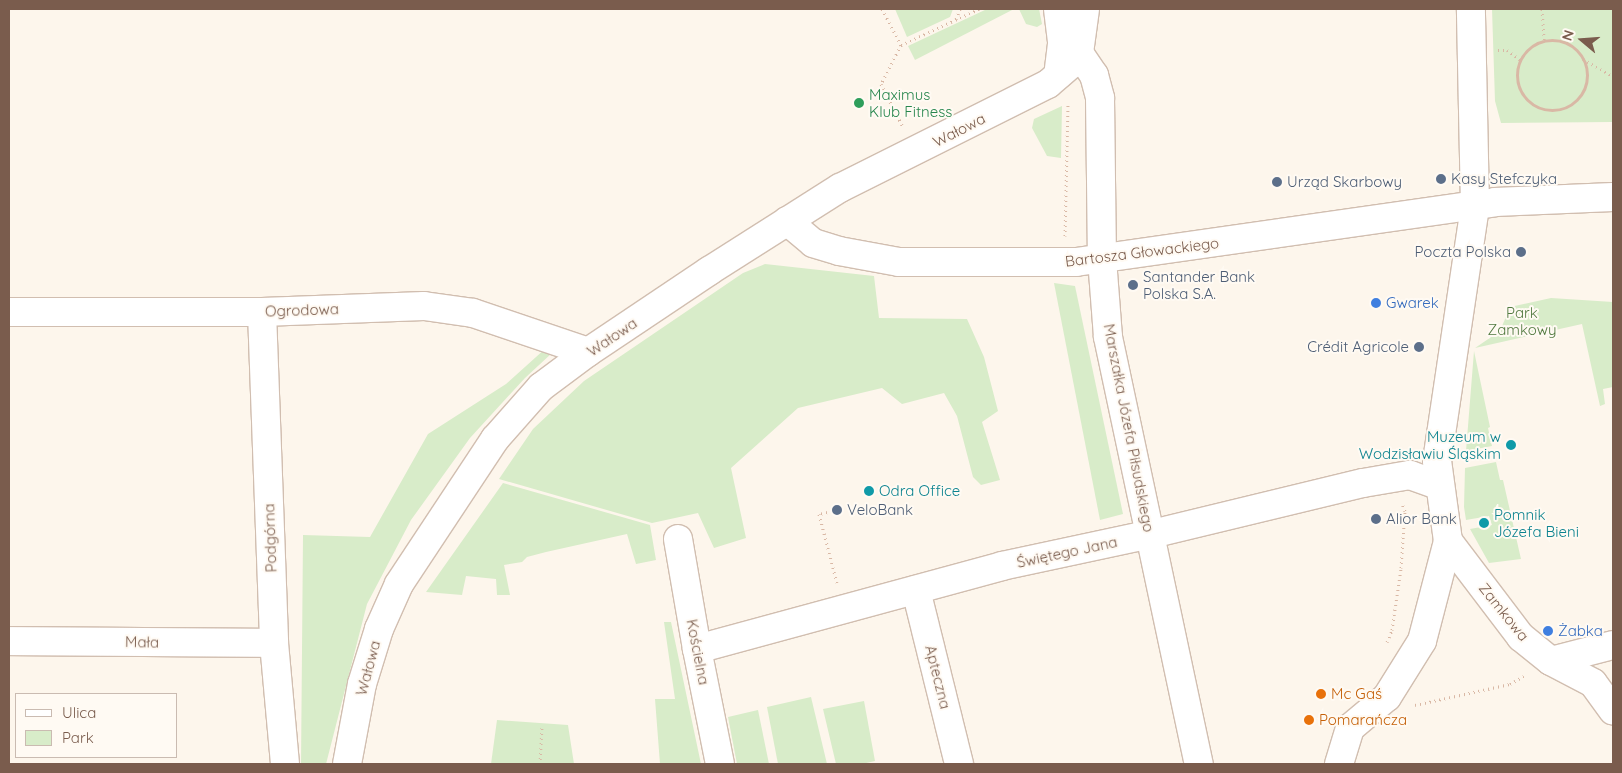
<!DOCTYPE html>
<meta charset="utf-8">
<style>
body{margin:0}
#map{position:relative;width:1622px;height:773px;overflow:hidden;background:#fdf6ec;font-family:Quicksand,sans-serif}
div>[style]{position:absolute}
.green>*{inset:0;background:#d8ecc9}
.path>*{height:3px;margin-top:-1.5px;transform-origin:0;background:repeating-linear-gradient(90deg,#d9b8a5 0 1px,transparent 0 5px)}
.path>.ring{margin:-1.5px;padding:0;box-sizing:content-box;background:none;border:3px solid #d9b8a5;border-radius:50%}
.roads{filter:drop-shadow(1px 0 #d1beb0) drop-shadow(-1px 0 #d1beb0) drop-shadow(0 1px #d1beb0) drop-shadow(0 -1px #d1beb0)}
.minor>*{height:28px;margin:-14px;padding:0 14px;transform-origin:14px;border-radius:14px;background:#fff}
.dots>*{width:14px;height:14px;translate:-50% -50%;box-sizing:border-box;border:2px solid #fffaf3;border-radius:50%}
span{translate:-50% -50%;white-space:nowrap;text-align:center;line-height:1.15;-webkit-text-stroke:4px #fffaf3;paint-order:stroke}
.leisure-label{font-size:15px;color:#27864d}
.left{translate:0 -50%;text-align:left}
.street-label{font-size:15px;color:#7a5c4d}
.service-label{font-size:15px;color:#4e5e75}
.right{translate:-100% -50%;text-align:right}
.shop-label{font-size:15px;color:#366cbe}
.park-label{font-size:15px;color:#537a41}
.culture-label{font-size:15px;color:#0d838f}
.food-label{font-size:15px;color:#c56008}
.frame{position:absolute;inset:0;border:10px solid #7a5c4d;pointer-events:none}
.legend{position:absolute;left:15px;top:693px;width:162px;height:65px;box-sizing:border-box;background:#fffaf3;border:1px solid #cabbb1;margin:0;padding:6px 9px;list-style:none;font-size:15px;color:#7a5c4d}
.legend li{display:flex;align-items:center;gap:10px;height:25px}
.legend b{width:25px;border:1px solid #cabbb1}
.north{position:absolute;left:1557px;top:15px;width:50px;height:50px;-webkit-text-stroke:4px #fffaf3;paint-order:stroke;rotate:288deg;font-size:14px;font-weight:700;line-height:20px;text-align:center;color:#7a5c4d}
.north::after{content:'';display:block;margin:auto;width:18px;height:22px;background:#7a5c4d;clip-path:polygon(50% 0,100% 100%,50% 72%,0 100%)}
</style>
<div id="map">
<div class="green">
<i style="clip-path:polygon(895px 9px,953px 9px,950px 17px,907px 37px)"></i>
<i style="clip-path:polygon(987px 9px,1014px 9px,915px 60px,908px 46px)"></i>
<i style="clip-path:polygon(1019px 9px,1039px 9px,1042px 24px,1037px 27px,1026px 24px)"></i>
<i style="clip-path:polygon(1492px 9px,1613px 9px,1613px 122px,1501px 123px,1495px 101px)"></i>
<i style="clip-path:polygon(1062px 106px,1061px 158px,1047px 156px,1032px 128px,1034px 119px)"></i>
<i style="clip-path:polygon(765px 264px,874px 276px,879px 318px,967px 319px,984px 357px,998px 411px,982px 422px,1000px 480px,981px 485px,973px 477px,957px 416px,944px 393px,902px 404px,882px 388px,798px 408px,731px 468px,746px 538px,714px 548px,698px 513px,652px 523px,499px 479px,533px 429px,584px 381px,743px 273px)"></i>
<i style="clip-path:polygon(1054px 283px,1075px 286px,1123px 514px,1100px 520px)"></i>
<i style="clip-path:polygon(1551px 298px,1613px 302px,1613px 387px,1603px 389px,1605px 404px,1600px 406px,1582px 324px,1475px 348px,1500px 331px,1510px 307px)"></i>
<i style="clip-path:polygon(546px 348px,552px 353px,525px 378px,470px 438px,411px 520px,367px 604px,326px 764px,301px 764px,303px 535px,370px 537px,428px 434px,506px 384px)"></i>
<i style="clip-path:polygon(1474px 351px,1490px 427px,1488px 428px,1492px 446px,1466px 451px)"></i>
<i style="clip-path:polygon(1496px 462px,1500px 480px,1503px 480px,1521px 559px,1489px 563px,1470px 529px,1492px 525px,1489px 516px,1466px 520px,1464px 507px,1465px 468px)"></i>
<i style="clip-path:polygon(503px 483px,650px 525px,656px 560px,636px 564px,627px 534px,546px 552px,527px 557px,522px 562px,504px 565px,510px 595px,497px 595px,496px 579px,466px 576px,462px 595px,426px 592px)"></i>
<i style="clip-path:polygon(664px 622px,671px 622px,701px 764px,660px 764px,655px 699px,675px 699px)"></i>
<i style="clip-path:polygon(811px 697px,827px 764px,778px 764px,767px 707px)"></i>
<i style="clip-path:polygon(864px 701px,875px 761px,862px 764px,836px 764px,823px 709px)"></i>
<i style="clip-path:polygon(758px 710px,769px 764px,737px 764px,728px 717px)"></i>
<i style="clip-path:polygon(497px 720px,568px 725px,574px 764px,491px 764px)"></i>
</div>
<div class="path">
<i style="left:882px;top:9px;width:41px;rotate:62.2deg"></i>
<i style="left:901px;top:45px;width:86px;rotate:-24.8deg"></i>
<i style="left:1542px;top:9px;width:32px;rotate:86deg"></i>
<i style="left:956px;top:19px;width:11px;rotate:-68deg"></i>
<i class="ring" style="left:1517px;top:40px;width:67px;height:67px"></i>
<i style="left:901px;top:45px;width:44px;rotate:117.1deg"></i>
<i style="left:881px;top:84px;width:48px;rotate:62.9deg"></i>
<i style="left:1498px;top:50px;width:9px"></i>
<i style="left:1507px;top:50px;width:17px;rotate:36deg"></i>
<i style="left:1583px;top:59px;width:34px;rotate:30deg"></i>
<i style="left:1065px;top:236px;width:134px;rotate:-88.7deg"></i>
<i style="left:832px;top:511px;width:13px;rotate:167deg"></i>
<i style="left:819px;top:514px;width:71px;rotate:75.4deg"></i>
<i style="left:1387px;top:642px;width:13px;rotate:-67deg"></i>
<i style="left:1392px;top:630px;width:63px;rotate:-81.7deg"></i>
<i style="left:1401px;top:568px;width:57px;rotate:-86deg"></i>
<i style="left:1405px;top:511px;width:9px;rotate:-111deg"></i>
<i style="left:1415px;top:705px;width:97px;rotate:-12.5deg"></i>
<i style="left:1510px;top:684px;width:16px;rotate:-30deg"></i>
<i style="left:540px;top:764px;width:37px;rotate:-87deg"></i>
</div>
<div class="roads">
<div class="minor">
<i style="left:1058px;top:9px;width:35px;rotate:83deg"></i>
<i style="left:1062px;top:44px;width:31px;rotate:97deg"></i>
<i style="left:1079px;top:53px;width:27px;rotate:56deg"></i>
<i style="left:1094px;top:75px;width:24px;rotate:75deg"></i>
<i style="left:1100px;top:98px;width:161px;rotate:89.3deg"></i>
<i style="left:1102px;top:259px;width:78px;rotate:85.6deg"></i>
<i style="left:1108px;top:337px;width:437px;rotate:78deg"></i>
<i style="left:787px;top:221px;width:34px;rotate:40deg"></i>
<i style="left:813px;top:243px;width:27px;rotate:17deg"></i>
<i style="left:839px;top:251px;width:61px;rotate:10.4deg"></i>
<i style="left:899px;top:262px;width:177px"></i>
<i style="left:1076px;top:262px;width:423px;rotate:-8.1deg"></i>
<i style="left:1495px;top:202px;width:118px;rotate:-2.4deg"></i>
<i style="left:9px;top:312px;width:253px"></i>
<i style="left:262px;top:312px;width:162px;rotate:-2.1deg"></i>
<i style="left:424px;top:306px;width:49px;rotate:8.1deg"></i>
<i style="left:473px;top:313px;width:121px;rotate:18.7deg"></i>
<i style="left:262px;top:312px;width:331px;rotate:87.9deg"></i>
<i style="left:274px;top:643px;width:121px;rotate:84.8deg"></i>
<i style="left:678px;top:539px;width:112px;rotate:80.2deg"></i>
<i style="left:697px;top:649px;width:117px;rotate:78.7deg"></i>
<i style="left:1448px;top:541px;width:121px;rotate:52.8deg"></i>
<i style="left:1521px;top:637px;width:38px;rotate:39deg"></i>
<i style="left:1551px;top:661px;width:47px;rotate:27.6deg"></i>
<i style="left:1593px;top:683px;width:34px;rotate:54deg"></i>
<i style="left:916px;top:590px;width:179px;rotate:76.1deg"></i>
<i style="left:9px;top:641px;width:265px;rotate:0.4deg"></i>
<i style="left:697px;top:649px;width:316px;rotate:-15.2deg"></i>
<i style="left:1002px;top:566px;width:157px;rotate:-12.1deg"></i>
<i style="left:1156px;top:533px;width:213px;rotate:-13.6deg"></i>
<i style="left:1363px;top:483px;width:48px;rotate:-9.7deg"></i>
<i style="left:1410px;top:475px;width:32px;rotate:20deg"></i>
<i style="left:1551px;top:661px;width:64px;rotate:-14.5deg"></i>
<i style="left:347px;top:764px;width:81px;rotate:-79.4deg"></i>
<i style="left:362px;top:684px;width:58px;rotate:-72.8deg"></i>
<i style="left:379px;top:629px;width:49px;rotate:-66deg"></i>
<i style="left:399px;top:584px;width:174px;rotate:-56.5deg"></i>
<i style="left:495px;top:439px;width:69px;rotate:-48.5deg"></i>
<i style="left:541px;top:387px;width:59px;rotate:-36.7deg"></i>
<i style="left:588px;top:352px;width:146px;rotate:-33.8deg"></i>
<i style="left:709px;top:271px;width:155px;rotate:-32.4deg"></i>
<i style="left:840px;top:188px;width:233px;rotate:-26.6deg"></i>
<i style="left:1048px;top:84px;width:30px;rotate:-41deg"></i>
<i style="left:1071px;top:64px;width:14px;rotate:-54deg"></i>
<i style="left:1079px;top:53px;width:44px;rotate:-82.2deg"></i>
<i style="left:1339px;top:764px;width:38px;rotate:-73deg"></i>
<i style="left:1350px;top:728px;width:48px;rotate:-40deg"></i>
<i style="left:1387px;top:697px;width:66px;rotate:-58deg"></i>
<i style="left:1422px;top:641px;width:103px;rotate:-75.4deg"></i>
<i style="left:1448px;top:541px;width:81px;rotate:-97.8deg"></i>
<i style="left:1437px;top:461px;width:258px;rotate:-81.5deg"></i>
<i style="left:1475px;top:206px;width:197px;rotate:-91.2deg"></i>
</div>
</div>
<div class="dots">
<i style="left:859px;top:103px;background:#2e9e5b"></i>
<i style="left:1441px;top:179px;background:#5c6f8a"></i>
<i style="left:1277px;top:182px;background:#5c6f8a"></i>
<i style="left:1521px;top:252px;background:#5c6f8a"></i>
<i style="left:1133px;top:285px;background:#5c6f8a"></i>
<i style="left:1376px;top:303px;background:#3f7fe0"></i>
<i style="left:1419px;top:347px;background:#5c6f8a"></i>
<i style="left:1511px;top:445px;background:#0f9aa8"></i>
<i style="left:869px;top:491px;background:#0f9aa8"></i>
<i style="left:837px;top:510px;background:#5c6f8a"></i>
<i style="left:1376px;top:519px;background:#5c6f8a"></i>
<i style="left:1484px;top:523px;background:#0f9aa8"></i>
<i style="left:1548px;top:631px;background:#3f7fe0"></i>
<i style="left:1321px;top:694px;background:#e8710a"></i>
<i style="left:1309px;top:720px;background:#e8710a"></i>
</div>
<div class="leisure-label">
<span class="left" style="left:869px;top:103px">Maximus<br>Klub Fitness</span>
</div>
<div class="street-label">
<span style="left:959px;top:130px;rotate:-27deg">Wałowa</span>
<span style="left:1142px;top:252px;rotate:-7deg">Bartosza Głowackiego</span>
<span style="left:302px;top:310px;rotate:-2deg">Ogrodowa</span>
<span style="left:612px;top:337px;rotate:-34deg">Wałowa</span>
<span style="left:1129px;top:428px;rotate:79deg">Marszałka Józefa Piłsudskiego</span>
<span style="left:270px;top:538px;rotate:-92deg">Podgórna</span>
<span style="left:1067px;top:552px;rotate:-12deg">Świętego Jana</span>
<span style="left:1504px;top:612px;rotate:51deg">Zamkowa</span>
<span style="left:142px;top:642px;rotate:1deg">Mała</span>
<span style="left:698px;top:652px;rotate:79deg">Kościelna</span>
<span style="left:368px;top:668px;rotate:-75deg">Wałowa</span>
<span style="left:938px;top:677px;rotate:76deg">Apteczna</span>
</div>
<div class="service-label">
<span class="left" style="left:1451px;top:179px">Kasy Stefczyka</span>
<span class="left" style="left:1287px;top:182px">Urząd Skarbowy</span>
<span class="right" style="left:1511px;top:252px">Poczta Polska</span>
<span class="left" style="left:1143px;top:285px">Santander Bank<br>Polska S.A.</span>
<span class="right" style="left:1409px;top:347px">Crédit Agricole</span>
<span class="left" style="left:847px;top:510px">VeloBank</span>
<span class="left" style="left:1386px;top:519px">Alior Bank</span>
</div>
<div class="shop-label">
<span class="left" style="left:1386px;top:303px">Gwarek</span>
<span class="left" style="left:1558px;top:631px">Żabka</span>
</div>
<div class="park-label">
<span style="left:1522px;top:321px">Park<br>Zamkowy</span>
</div>
<div class="culture-label">
<span class="right" style="left:1501px;top:445px">Muzeum w<br>Wodzisławiu Śląskim</span>
<span class="left" style="left:879px;top:491px">Odra Office</span>
<span class="left" style="left:1494px;top:523px">Pomnik<br>Józefa Bieni</span>
</div>
<div class="food-label">
<span class="left" style="left:1331px;top:694px">Mc Gaś</span>
<span class="left" style="left:1319px;top:720px">Pomarańcza</span>
</div>
<div class="frame"></div>
<ul class="legend">
<li><b style="height:6px;background:#fff"></b>Ulica</li>
<li><b style="height:14px;background:#d8ecc9"></b>Park</li>
</ul>
<div class="north">N</div>
</div>
